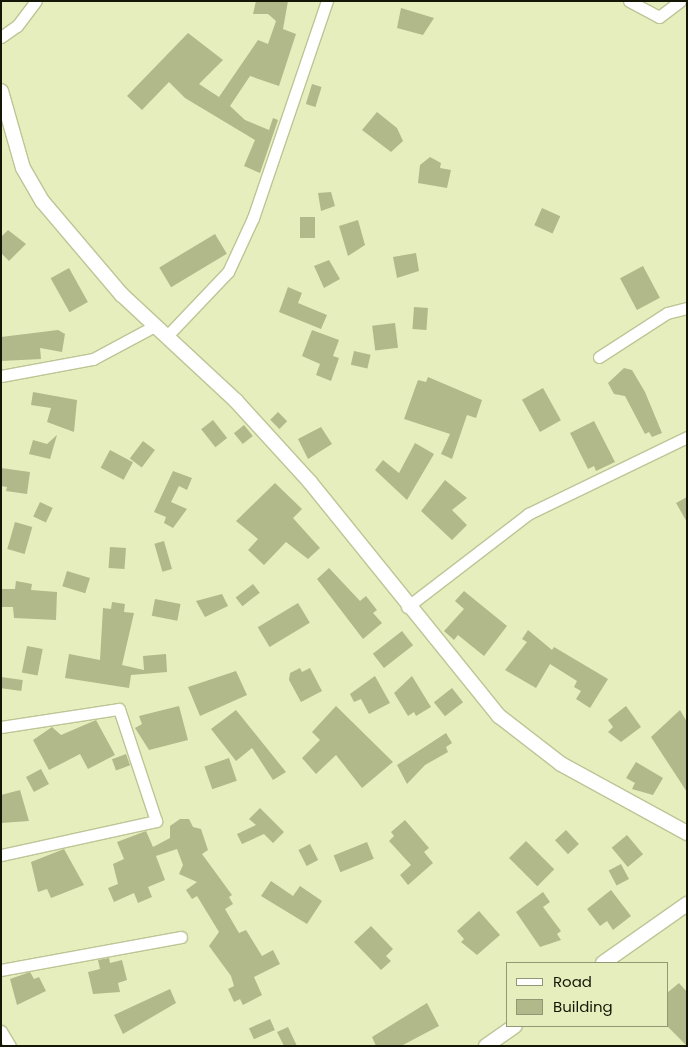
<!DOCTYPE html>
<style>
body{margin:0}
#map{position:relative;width:688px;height:1047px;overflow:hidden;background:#e7eebe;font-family:Poppins,sans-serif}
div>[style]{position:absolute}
.building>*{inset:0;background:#b1b889;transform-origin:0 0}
.roads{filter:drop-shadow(1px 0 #bec495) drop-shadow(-1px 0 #bec495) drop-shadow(0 1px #bec495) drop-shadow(0 -1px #bec495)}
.minor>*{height:11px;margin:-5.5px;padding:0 5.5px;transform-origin:5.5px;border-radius:5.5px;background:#fff}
.tertiary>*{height:14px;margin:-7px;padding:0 7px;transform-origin:7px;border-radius:7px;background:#fff}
span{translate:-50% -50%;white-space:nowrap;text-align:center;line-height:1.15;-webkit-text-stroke:5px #e7eebe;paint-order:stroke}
.frame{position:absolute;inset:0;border:2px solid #151706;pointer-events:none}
.legend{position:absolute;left:506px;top:962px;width:162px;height:65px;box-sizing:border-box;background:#e7eebe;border:1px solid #939874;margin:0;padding:6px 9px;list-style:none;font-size:15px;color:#151706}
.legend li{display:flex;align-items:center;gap:10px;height:25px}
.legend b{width:25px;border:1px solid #939874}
</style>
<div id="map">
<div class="building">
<i style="clip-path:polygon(256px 1px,288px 1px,283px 29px,296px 34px,279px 86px,250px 76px,230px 106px,245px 120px,269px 130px,273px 118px,278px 120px,260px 173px,244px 166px,255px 140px,185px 98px,169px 82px,142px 110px,127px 96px,188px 33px,223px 60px,199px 84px,219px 97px,258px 40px,268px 44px,276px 21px,268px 14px,253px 14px)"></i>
<i style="clip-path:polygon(401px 8px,434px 18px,423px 35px,397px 28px)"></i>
<i style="left:312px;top:84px;width:10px;height:21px;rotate:17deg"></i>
<i style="clip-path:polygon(377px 112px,397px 128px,403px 141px,391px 152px,362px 130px)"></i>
<i style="clip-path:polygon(430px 157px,441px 163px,440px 168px,451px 170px,447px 188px,418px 183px,420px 165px)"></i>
<i style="clip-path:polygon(331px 192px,335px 206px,321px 211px,318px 193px)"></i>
<i style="left:542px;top:208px;width:20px;height:19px;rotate:24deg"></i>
<i style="left:300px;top:217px;width:15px;height:21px"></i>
<i style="clip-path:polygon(358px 220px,365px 245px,348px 256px,339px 226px)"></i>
<i style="clip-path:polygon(8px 230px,26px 244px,9px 261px,1px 253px,1px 237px)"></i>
<i style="left:215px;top:234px;width:23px;height:65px;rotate:59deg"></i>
<i style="clip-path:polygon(416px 253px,419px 271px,397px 278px,393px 257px)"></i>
<i style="clip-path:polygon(329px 260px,340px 279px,324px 288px,314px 266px)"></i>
<i style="left:643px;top:266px;width:36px;height:26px;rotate:62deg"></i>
<i style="left:69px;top:268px;width:39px;height:21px;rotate:61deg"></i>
<i style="clip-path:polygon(288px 287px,302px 293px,298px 303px,327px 315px,321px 329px,279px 312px)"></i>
<i style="left:414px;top:307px;width:14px;height:22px;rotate:4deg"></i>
<i style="left:395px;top:323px;width:25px;height:23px;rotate:83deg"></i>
<i style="clip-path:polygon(58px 330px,65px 334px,62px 352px,40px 348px,41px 359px,1px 361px,1px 337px)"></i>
<i style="clip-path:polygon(312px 330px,339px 340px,333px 356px,339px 358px,331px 381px,316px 375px,320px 364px,302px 356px)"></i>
<i style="left:354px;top:351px;width:17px;height:14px;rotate:13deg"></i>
<i style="clip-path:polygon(624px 368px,632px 370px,645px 392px,662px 433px,652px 437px,649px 432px,645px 434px,625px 396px,614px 394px,608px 383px)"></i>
<i style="clip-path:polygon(428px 377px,482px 400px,476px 418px,467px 415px,452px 459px,441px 454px,450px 434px,404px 419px,418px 380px,426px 382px)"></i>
<i style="left:543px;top:388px;width:37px;height:24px;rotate:61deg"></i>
<i style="clip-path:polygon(33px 392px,77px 400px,74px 432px,47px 422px,51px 408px,31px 405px)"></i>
<i style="left:278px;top:412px;width:13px;height:11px;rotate:45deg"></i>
<i style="left:213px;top:420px;width:23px;height:15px;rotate:52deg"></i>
<i style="clip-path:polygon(594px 421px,615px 462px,596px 471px,594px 466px,588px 469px,570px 433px)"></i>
<i style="left:244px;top:425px;width:14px;height:13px;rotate:51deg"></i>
<i style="clip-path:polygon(321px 427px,332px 444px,308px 459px,298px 439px)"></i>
<i style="clip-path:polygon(57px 435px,50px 459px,29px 454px,33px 440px,47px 444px)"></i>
<i style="left:143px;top:441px;width:15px;height:22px;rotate:37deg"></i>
<i style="clip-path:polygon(415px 443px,434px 454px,407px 500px,375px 470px,383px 460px,399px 473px)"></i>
<i style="left:110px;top:450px;width:26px;height:20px;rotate:28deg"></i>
<i style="clip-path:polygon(1px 468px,30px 472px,27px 494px,6px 491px,7px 487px,1px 486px)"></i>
<i style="clip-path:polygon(173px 471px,192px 478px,187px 490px,179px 486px,171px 502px,187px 509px,173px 528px,164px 523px,166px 517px,154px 512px)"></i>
<i style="clip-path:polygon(445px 480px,467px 498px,452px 510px,467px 525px,452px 540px,421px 511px)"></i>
<i style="clip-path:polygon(275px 483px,302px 509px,293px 518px,320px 548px,308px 559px,286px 542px,264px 565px,248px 550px,258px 539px,236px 521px)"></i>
<i style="clip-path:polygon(687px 497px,687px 522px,676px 503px)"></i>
<i style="left:40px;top:502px;width:14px;height:16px;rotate:25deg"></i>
<i style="left:15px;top:522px;width:18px;height:28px;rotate:16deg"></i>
<i style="left:164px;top:541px;width:29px;height:10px;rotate:74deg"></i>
<i style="left:110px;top:547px;width:16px;height:21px;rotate:4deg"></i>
<i style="clip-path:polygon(329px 568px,360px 601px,366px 596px,377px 610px,373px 613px,382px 623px,363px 639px,317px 579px)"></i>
<i style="left:67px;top:571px;width:24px;height:16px;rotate:17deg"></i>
<i style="clip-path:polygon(16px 581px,32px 584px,31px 590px,57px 592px,56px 620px,14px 618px,13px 607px,1px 607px,1px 589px,15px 589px)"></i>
<i style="left:253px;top:584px;width:11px;height:22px;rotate:52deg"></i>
<i style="clip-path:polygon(464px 591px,507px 626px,484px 656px,458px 635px,454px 640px,444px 631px,464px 609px,455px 601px)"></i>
<i style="clip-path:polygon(222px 594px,228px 606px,205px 617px,196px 601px)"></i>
<i style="left:155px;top:599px;width:26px;height:17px;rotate:11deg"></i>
<i style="clip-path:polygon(112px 602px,125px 604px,124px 612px,134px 613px,122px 665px,144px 670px,143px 656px,166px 654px,167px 672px,131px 675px,129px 688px,65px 678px,69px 654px,100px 660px,103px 608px,111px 609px)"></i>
<i style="left:298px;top:603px;width:23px;height:47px;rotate:59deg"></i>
<i style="clip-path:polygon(528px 630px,552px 650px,554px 647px,608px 679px,590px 708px,576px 699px,581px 691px,574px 687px,577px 681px,550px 664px,536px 688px,505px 670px,527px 642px,522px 639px)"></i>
<i style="left:402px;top:631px;width:18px;height:37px;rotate:52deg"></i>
<i style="left:27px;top:646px;width:16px;height:27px;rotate:11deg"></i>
<i style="clip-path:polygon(300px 668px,302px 672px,310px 668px,322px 691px,301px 702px,289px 680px,290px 673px)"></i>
<i style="clip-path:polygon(236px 671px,247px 695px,200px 716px,188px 687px)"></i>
<i style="clip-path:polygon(375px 676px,390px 703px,369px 714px,361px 699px,354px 702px,350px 694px)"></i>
<i style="clip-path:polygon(412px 676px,431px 707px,416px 716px,414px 712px,408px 716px,394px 693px)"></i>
<i style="left:1px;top:677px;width:22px;height:11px;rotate:8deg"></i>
<i style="left:452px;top:688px;width:18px;height:23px;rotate:52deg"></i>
<i style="clip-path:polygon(179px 706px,188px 740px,149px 750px,135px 728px,142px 724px,139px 716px)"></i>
<i style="clip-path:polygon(336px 706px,393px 762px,362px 788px,336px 755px,316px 774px,302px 758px,320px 740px,312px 732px)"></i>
<i style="clip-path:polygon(626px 706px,641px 727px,621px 742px,608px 732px,613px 727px,608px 720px)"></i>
<i style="clip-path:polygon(236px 710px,286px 772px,273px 780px,252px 748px,236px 761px,211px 729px)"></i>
<i style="clip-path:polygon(680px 710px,687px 722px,687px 792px,651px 737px)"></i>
<i style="clip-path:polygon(96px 720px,115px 755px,88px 769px,80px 754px,49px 770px,33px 740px,52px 727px,61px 735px)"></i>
<i style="clip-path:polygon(446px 733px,452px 743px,446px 747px,448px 752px,425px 765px,407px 784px,397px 765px)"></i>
<i style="left:126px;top:754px;width:12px;height:15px;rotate:70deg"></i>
<i style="left:229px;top:758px;width:24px;height:26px;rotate:71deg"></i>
<i style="clip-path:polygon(636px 762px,663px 778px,653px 795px,632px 789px,635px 783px,626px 778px)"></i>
<i style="left:41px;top:769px;width:17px;height:17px;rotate:62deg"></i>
<i style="clip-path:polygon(20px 790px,29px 821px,1px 823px,1px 795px)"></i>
<i style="clip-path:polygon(260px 808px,284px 832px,273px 843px,264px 834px,242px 844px,237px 834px,256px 825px,249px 819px)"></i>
<i style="clip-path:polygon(180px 819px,189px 819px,193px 827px,201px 829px,208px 850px,202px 854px,232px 895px,229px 897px,233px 904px,225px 909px,239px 933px,246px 930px,262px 956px,273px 950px,280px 964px,254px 977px,262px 995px,243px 1005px,240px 999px,234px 1002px,228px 989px,234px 986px,231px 976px,209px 946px,219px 932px,197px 896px,192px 899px,186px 890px,197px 882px,179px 874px,183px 865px,177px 849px,156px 856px,165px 880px,148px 887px,152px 897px,138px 903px,134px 893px,114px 902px,108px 888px,118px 884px,113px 864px,124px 859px,117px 842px,146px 831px,153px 847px,170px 838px,170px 826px)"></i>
<i style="clip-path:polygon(405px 820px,429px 848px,424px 852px,433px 863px,408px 885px,400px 875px,411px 865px,389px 841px,394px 836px,391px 832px)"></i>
<i style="left:566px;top:830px;width:19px;height:15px;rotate:47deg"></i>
<i style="left:627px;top:835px;width:25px;height:20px;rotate:50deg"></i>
<i style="left:526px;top:841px;width:40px;height:24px;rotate:45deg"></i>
<i style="left:367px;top:842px;width:18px;height:36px;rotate:68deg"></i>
<i style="left:310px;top:844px;width:18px;height:13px;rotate:63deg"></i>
<i style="clip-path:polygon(64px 849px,84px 885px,51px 898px,47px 889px,38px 892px,31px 862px)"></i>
<i style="left:621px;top:864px;width:17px;height:14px;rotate:62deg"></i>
<i style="clip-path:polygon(271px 881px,293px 896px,300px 886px,322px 901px,307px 924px,261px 896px)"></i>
<i style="clip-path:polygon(611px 890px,631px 916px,613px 930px,607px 921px,600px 926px,587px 909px)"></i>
<i style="clip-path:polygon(543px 892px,550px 902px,543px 907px,561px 931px,557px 934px,561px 940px,540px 947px,516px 912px)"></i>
<i style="clip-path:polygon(479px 911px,500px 935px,477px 955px,461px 942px,464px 939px,457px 931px)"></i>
<i style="clip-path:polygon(371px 926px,393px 949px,386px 956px,391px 961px,381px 970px,354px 942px)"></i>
<i style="clip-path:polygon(109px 958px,110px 963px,122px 960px,127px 980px,118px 983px,120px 992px,93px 994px,88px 972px,100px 969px,98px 960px)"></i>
<i style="clip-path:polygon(30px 972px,34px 979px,39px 977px,46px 991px,17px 1005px,10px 979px)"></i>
<i style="clip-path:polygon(679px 983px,687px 992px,687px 1046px,667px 1026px,667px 993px)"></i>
<i style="clip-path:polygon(170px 989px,176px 1003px,123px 1034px,114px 1015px)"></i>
<i style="clip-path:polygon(427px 1003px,439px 1026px,401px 1046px,376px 1046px,372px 1037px)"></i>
<i style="left:270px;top:1019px;width:12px;height:23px;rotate:66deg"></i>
<i style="clip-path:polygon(288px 1027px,297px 1046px,284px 1046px,277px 1032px)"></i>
</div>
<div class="roads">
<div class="minor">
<i style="left:629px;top:1px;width:34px;rotate:28deg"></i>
<i style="left:659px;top:17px;width:26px;rotate:-37deg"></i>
<i style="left:1px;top:37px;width:19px;rotate:-35deg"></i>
<i style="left:17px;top:26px;width:31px;rotate:-53deg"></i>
<i style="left:166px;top:337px;width:90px;rotate:-46.4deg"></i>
<i style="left:228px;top:272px;width:60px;rotate:-65.2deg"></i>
<i style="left:253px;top:218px;width:229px;rotate:-71.2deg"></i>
<i style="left:599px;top:357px;width:81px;rotate:-32.9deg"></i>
<i style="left:667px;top:313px;width:21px;rotate:-14deg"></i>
<i style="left:1px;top:376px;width:94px;rotate:-10.5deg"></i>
<i style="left:93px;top:359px;width:68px;rotate:-28.1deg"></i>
<i style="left:407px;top:607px;width:153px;rotate:-37.5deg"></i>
<i style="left:528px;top:514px;width:177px;rotate:-25.8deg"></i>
<i style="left:1px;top:727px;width:119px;rotate:-8.7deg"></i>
<i style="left:119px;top:709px;width:118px;rotate:71.7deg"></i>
<i style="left:156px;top:821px;width:159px;rotate:167.6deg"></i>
<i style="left:1px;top:970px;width:183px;rotate:-10.4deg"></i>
<i style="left:1px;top:1031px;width:17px;rotate:59deg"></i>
</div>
<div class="tertiary">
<i style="left:1px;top:91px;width:80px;rotate:74.1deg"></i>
<i style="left:23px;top:168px;width:39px;rotate:60deg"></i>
<i style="left:43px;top:202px;width:122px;rotate:49.7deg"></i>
<i style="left:122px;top:295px;width:156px;rotate:42.9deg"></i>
<i style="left:236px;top:401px;width:110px;rotate:47.6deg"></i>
<i style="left:310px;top:482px;width:301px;rotate:51.1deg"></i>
<i style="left:499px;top:716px;width:78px;rotate:37.7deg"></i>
<i style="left:561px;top:764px;width:144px;rotate:28.7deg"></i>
<i style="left:603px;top:963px;width:103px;rotate:-35.1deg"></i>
<i style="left:486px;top:1046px;width:35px;rotate:-35deg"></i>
</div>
</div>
<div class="frame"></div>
<ul class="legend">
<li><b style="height:6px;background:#fff"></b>Road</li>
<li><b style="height:14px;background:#b1b889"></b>Building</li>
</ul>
</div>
